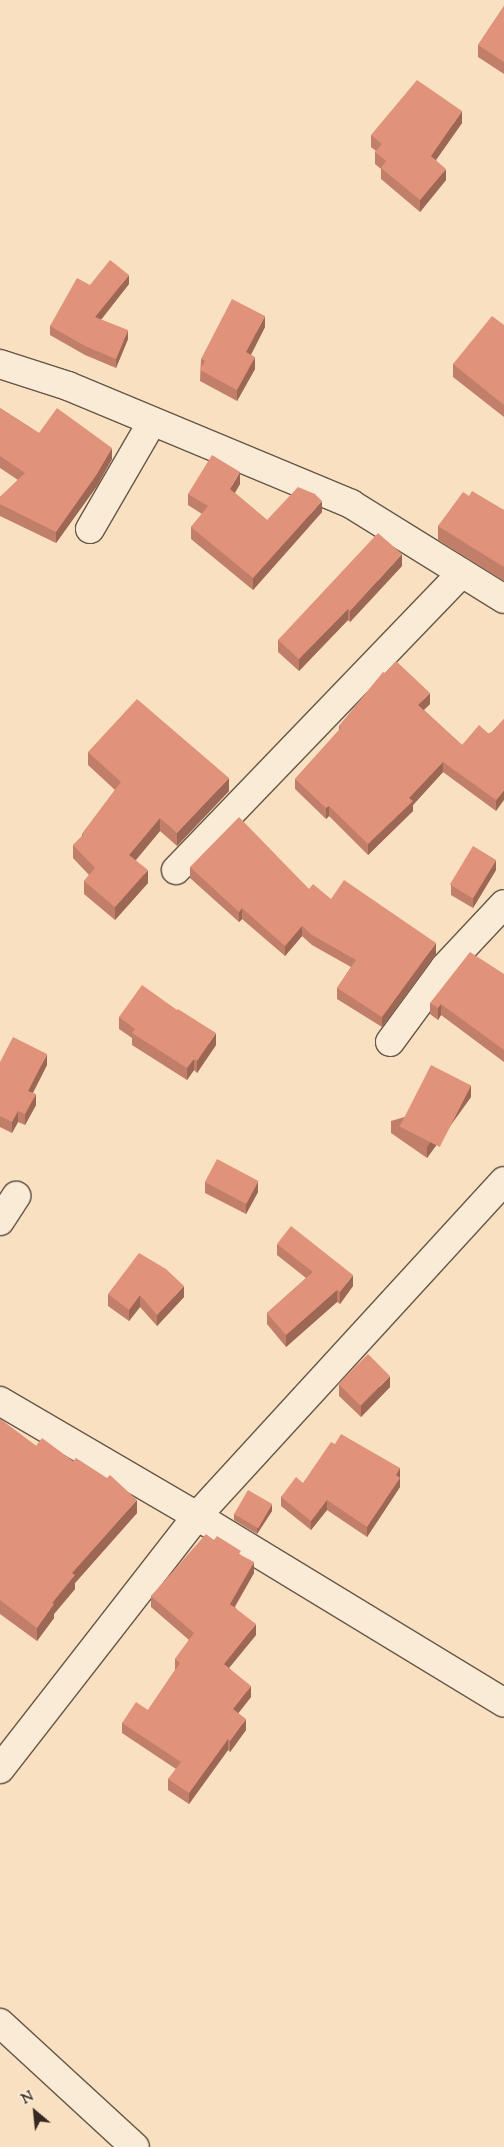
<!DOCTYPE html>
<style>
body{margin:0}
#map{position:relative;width:504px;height:2147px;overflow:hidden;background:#f8e0c0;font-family:"Sorts Mill Goudy",serif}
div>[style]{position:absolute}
.roads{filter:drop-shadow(1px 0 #675749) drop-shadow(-1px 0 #675749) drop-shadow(0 1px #675749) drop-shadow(0 -1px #675749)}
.street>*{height:28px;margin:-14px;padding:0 14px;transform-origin:14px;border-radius:14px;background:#faebd6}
.wall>*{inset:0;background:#c17e69}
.shaded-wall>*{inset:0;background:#9d6755}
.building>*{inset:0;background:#e0937a;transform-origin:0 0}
span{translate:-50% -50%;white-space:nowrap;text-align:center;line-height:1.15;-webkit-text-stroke:4px #faebd6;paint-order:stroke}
.north{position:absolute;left:10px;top:2087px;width:50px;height:50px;-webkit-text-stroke:4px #faebd6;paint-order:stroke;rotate:332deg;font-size:14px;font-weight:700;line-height:20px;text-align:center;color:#372921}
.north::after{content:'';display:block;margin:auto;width:18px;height:22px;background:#372921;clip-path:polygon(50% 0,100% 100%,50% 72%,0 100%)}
</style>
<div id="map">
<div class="roads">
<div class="street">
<i style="left:0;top:364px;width:71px;rotate:17.9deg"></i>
<i style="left:68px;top:386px;width:307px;rotate:22.6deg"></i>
<i style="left:351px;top:504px;width:180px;rotate:31.8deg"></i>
<i style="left:90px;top:529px;width:124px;rotate:-59.9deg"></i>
<i style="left:176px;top:870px;width:412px;rotate:-46.1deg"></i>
<i style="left:390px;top:1042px;width:93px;rotate:-53.7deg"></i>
<i style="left:445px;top:967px;width:86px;rotate:-46.9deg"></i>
<i style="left:0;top:1221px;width:30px;rotate:-57deg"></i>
<i style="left:0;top:1401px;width:228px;rotate:30.3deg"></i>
<i style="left:197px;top:1516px;width:359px;rotate:31.3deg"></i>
<i style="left:0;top:1769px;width:321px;rotate:-52.1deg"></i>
<i style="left:197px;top:1516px;width:454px;rotate:-47.5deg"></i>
<i style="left:0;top:2023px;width:183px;rotate:42.6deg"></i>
</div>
</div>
<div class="wall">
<i style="clip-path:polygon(504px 6px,504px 74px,478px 57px,478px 45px)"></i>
<i style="clip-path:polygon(462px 123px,436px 160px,446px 180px,420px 212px,381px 179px,381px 169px,375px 164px,375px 152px,376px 151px,371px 147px,371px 135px)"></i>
<i style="clip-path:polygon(129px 284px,101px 320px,128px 339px,116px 368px,85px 355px,50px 335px,50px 326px,90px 285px)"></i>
<i style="clip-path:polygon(504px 325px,504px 417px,453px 377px,453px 364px)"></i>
<i style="clip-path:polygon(265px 327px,251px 355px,255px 369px,237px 401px,200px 381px,201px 359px)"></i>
<i style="clip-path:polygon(0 408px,39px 433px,112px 459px,97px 486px,56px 543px,0 516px,0 497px,18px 480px,0 468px)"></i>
<i style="clip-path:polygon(240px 484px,235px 493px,267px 520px,322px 512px,253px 590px,191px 539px,191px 527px,202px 514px,188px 505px,188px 494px)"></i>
<i style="clip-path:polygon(469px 496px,504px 510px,504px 581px,438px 540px,438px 526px)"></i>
<i style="clip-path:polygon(402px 566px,350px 622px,348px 620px,299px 671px,278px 652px,278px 640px)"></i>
<i style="clip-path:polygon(385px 673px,430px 704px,424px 710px,462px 745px,492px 732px,504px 719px,496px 811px,443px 772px,413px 805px,413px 811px,368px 855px,329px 816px,326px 819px,295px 789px,295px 779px,339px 730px,339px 726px)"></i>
<i style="clip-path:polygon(88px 752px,229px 791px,177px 846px,160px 831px,136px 860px,148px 883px,115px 920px,84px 894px,84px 881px,89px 875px,73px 858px,73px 845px,82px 836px,82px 834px,115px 790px,88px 765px)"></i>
<i style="clip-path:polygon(190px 867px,309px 889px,436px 954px,382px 1027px,337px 999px,337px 988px,351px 967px,312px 945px,302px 936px,285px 956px,242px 919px,239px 922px,190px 878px)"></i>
<i style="clip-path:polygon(496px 870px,473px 908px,451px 895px,451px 885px)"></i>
<i style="clip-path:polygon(504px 974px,504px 1062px,441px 1015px,438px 1020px,430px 1014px,430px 1003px)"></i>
<i style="clip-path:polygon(119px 1017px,216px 1045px,197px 1073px,194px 1070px,187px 1080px,132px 1045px,132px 1038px,119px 1029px)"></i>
<i style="clip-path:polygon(0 1062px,47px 1065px,33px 1093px,36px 1105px,25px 1125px,18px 1122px,12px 1133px,0 1127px)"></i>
<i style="clip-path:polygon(471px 1097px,427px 1158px,391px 1133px,391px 1121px)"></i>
<i style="clip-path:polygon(205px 1182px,258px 1192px,246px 1214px,205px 1193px)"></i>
<i style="clip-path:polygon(277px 1244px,353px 1286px,340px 1304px,337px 1302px,286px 1347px,267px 1324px,267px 1313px,306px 1278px,277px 1255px)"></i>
<i style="clip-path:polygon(108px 1294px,184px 1297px,157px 1326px,140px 1307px,129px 1321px,108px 1306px)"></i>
<i style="clip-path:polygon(339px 1384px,390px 1387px,361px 1417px,339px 1396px)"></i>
<i style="clip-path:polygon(0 1419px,36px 1446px,137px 1513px,75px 1583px,75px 1589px,54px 1614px,54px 1618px,37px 1641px,0 1614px)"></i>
<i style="clip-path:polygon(335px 1444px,400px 1468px,400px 1487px,367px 1537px,327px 1510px,311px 1530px,281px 1506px,281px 1497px,303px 1483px)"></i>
<i style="clip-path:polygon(272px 1511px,257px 1534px,234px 1520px,234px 1514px)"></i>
<i style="clip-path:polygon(214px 1540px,241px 1555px,254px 1573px,235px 1607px,256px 1635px,229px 1668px,251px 1697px,238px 1713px,246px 1730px,230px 1752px,228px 1750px,189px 1804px,168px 1790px,168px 1779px,176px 1769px,122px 1733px,122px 1723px,148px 1710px,175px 1670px,175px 1659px,189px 1640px,151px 1607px,151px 1596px)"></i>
</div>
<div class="shaded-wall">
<i style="clip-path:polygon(462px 111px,462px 123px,431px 167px,431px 156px)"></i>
<i style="clip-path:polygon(446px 169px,446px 180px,420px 212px,420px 200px)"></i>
<i style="clip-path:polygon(129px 275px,129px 284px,95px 327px,95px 317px)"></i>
<i style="clip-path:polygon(265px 316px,265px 327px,246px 364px,246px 352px)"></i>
<i style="clip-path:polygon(128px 330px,128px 339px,116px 368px,116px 359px)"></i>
<i style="clip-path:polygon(255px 357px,255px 369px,237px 401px,237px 390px)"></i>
<i style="clip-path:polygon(112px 448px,112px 459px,97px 486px,56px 543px,56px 532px)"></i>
<i style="clip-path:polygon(240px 472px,240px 484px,230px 500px,230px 489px)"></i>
<i style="clip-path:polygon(322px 501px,322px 512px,253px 590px,253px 578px)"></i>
<i style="clip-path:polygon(402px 554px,402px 566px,350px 622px,350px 611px)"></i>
<i style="clip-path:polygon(348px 609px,348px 620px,299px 671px,299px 659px)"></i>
<i style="clip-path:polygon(430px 693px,430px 704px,418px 715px,418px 705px)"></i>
<i style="clip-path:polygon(443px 762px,443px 772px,413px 805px,413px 811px,368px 855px,368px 844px,409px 798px)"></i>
<i style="clip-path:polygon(229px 778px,229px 791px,177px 846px,177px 833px)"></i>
<i style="clip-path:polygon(504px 790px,504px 800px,496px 811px,496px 800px)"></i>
<i style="clip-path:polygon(329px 806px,329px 816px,326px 819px,326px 808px)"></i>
<i style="clip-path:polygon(160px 818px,160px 831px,129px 868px,129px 855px)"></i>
<i style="clip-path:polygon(496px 860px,496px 870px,473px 908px,473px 898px)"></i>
<i style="clip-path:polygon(148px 870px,148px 883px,115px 920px,115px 907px)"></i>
<i style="clip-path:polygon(242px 908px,242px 919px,239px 922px,239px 912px)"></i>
<i style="clip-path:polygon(302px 926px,302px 936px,285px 956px,285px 946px)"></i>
<i style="clip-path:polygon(436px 943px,436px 954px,382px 1027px,382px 1017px)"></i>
<i style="clip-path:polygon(441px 1004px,441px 1015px,438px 1020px,438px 1008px)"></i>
<i style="clip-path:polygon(216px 1033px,216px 1045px,197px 1073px,197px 1061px)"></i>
<i style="clip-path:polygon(47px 1054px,47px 1065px,28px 1102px,28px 1091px)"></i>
<i style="clip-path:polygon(194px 1059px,194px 1070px,187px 1080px,187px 1068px)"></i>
<i style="clip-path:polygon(471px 1085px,471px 1097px,427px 1158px,427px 1147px)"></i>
<i style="clip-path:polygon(36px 1094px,36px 1105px,25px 1125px,25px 1114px)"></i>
<i style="clip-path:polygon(18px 1111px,18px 1122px,12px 1133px,12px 1122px)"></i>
<i style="clip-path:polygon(258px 1181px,258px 1192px,246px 1214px,246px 1203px)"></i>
<i style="clip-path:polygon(353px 1275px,353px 1286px,340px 1304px,340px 1292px)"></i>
<i style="clip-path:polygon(184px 1286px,184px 1297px,157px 1326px,157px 1315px)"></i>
<i style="clip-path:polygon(337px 1290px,337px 1302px,286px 1347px,286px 1335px)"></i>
<i style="clip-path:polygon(140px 1295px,140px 1307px,129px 1321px,129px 1310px)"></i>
<i style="clip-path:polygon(390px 1376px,390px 1387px,361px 1417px,361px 1406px)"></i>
<i style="clip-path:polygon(400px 1468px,400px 1487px,367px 1537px,367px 1527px)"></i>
<i style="clip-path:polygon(137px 1500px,137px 1513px,75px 1583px,75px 1589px,54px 1614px,54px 1618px,37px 1641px,37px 1628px,72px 1573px)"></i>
<i style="clip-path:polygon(327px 1500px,327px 1510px,311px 1530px,311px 1521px)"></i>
<i style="clip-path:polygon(272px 1504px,272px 1511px,257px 1534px,257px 1528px)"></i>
<i style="clip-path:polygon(254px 1562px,254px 1573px,230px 1614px,230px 1604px)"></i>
<i style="clip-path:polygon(256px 1624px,256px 1635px,224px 1674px,224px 1664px)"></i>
<i style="clip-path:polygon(251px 1686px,251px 1697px,233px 1720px,233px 1709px)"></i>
<i style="clip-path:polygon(246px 1719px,246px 1730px,230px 1752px,230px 1741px)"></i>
<i style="clip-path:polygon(228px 1739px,228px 1750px,189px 1804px,189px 1793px)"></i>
</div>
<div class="building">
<i style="clip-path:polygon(504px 6px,504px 62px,478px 45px)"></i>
<i style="clip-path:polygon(417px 80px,462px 111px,431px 156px,446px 169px,420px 200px,381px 168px,386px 161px,375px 152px,382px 144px,371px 135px)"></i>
<i style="clip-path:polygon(110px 260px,129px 275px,95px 317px,128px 330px,116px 359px,85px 346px,50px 326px,77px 278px,90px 285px)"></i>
<i style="clip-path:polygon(232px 299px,265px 316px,246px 352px,255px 357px,237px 390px,200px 370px,205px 361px,201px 359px)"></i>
<i style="clip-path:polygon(492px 316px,504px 325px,504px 405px,453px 364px)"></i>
<i style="clip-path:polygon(0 408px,39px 433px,57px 408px,112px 448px,97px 474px,56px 532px,0 504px,0 497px,25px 473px,0 456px)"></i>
<i style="clip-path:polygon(212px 455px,240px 472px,230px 489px,267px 520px,298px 487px,315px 494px,322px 501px,253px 578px,191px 527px,208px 506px,188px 494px)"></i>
<i style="clip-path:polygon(472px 491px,504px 510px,504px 567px,438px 526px,463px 492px,469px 496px)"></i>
<i style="clip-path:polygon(378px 533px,402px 554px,350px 611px,348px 609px,299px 659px,278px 640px)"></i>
<i style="clip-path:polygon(396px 661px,430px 693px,418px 705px,462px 745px,479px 725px,489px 734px,492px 732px,504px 719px,504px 790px,496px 800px,443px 762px,409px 798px,413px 801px,368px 844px,329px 806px,326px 808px,295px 779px,341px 728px,339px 726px,383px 672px,385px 673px)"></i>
<i style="clip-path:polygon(137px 699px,229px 778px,177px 833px,160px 818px,129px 855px,148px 870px,115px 907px,84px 881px,95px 868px,73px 845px,84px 835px,82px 834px,121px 782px,88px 752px)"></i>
<i style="clip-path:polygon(239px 817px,309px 889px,313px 884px,331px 899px,344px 880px,436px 943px,382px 1017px,337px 988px,356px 960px,312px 935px,302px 926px,285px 946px,242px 908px,239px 912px,190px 867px)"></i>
<i style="left:473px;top:846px;width:27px;height:45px;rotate:31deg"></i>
<i style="clip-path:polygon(470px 952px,504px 974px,504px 1050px,441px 1004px,438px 1008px,430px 1003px)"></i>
<i style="clip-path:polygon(142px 985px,177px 1010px,178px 1009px,216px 1033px,197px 1061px,194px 1059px,187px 1068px,132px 1033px,135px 1029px,119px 1017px)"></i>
<i style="clip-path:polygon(13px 1037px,47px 1054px,28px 1091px,36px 1094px,25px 1114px,18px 1111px,12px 1122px,0 1116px,0 1062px)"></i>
<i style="left:431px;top:1065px;width:45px;height:69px;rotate:27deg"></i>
<i style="left:217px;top:1159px;width:47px;height:26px;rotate:28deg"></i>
<i style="clip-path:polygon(291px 1226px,353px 1275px,340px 1292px,337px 1290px,286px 1335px,267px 1313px,313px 1272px,277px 1244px)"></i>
<i style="clip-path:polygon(139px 1253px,166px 1269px,184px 1286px,157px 1315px,140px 1295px,129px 1310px,108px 1294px)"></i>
<i style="left:368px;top:1354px;width:31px;height:42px;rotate:45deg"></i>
<i style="clip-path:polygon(0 1419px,36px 1446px,42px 1438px,73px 1461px,76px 1458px,107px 1478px,110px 1475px,137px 1500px,72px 1573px,75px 1575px,52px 1603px,54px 1604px,37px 1628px,0 1600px)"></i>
<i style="clip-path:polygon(341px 1434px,400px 1468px,396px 1475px,400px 1478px,367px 1527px,327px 1500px,311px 1521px,281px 1497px,296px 1477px,303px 1483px,331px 1442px,335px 1444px)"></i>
<i style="left:248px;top:1490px;width:28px;height:28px;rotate:30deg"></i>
<i style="clip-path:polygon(206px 1534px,214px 1540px,217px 1536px,241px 1551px,239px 1554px,254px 1562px,230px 1604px,256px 1624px,224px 1664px,251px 1686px,233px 1709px,246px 1719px,230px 1741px,228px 1739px,189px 1793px,168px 1779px,181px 1762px,122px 1723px,136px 1702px,148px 1710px,180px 1663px,175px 1659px,194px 1633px,151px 1596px)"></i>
</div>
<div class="north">N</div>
</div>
